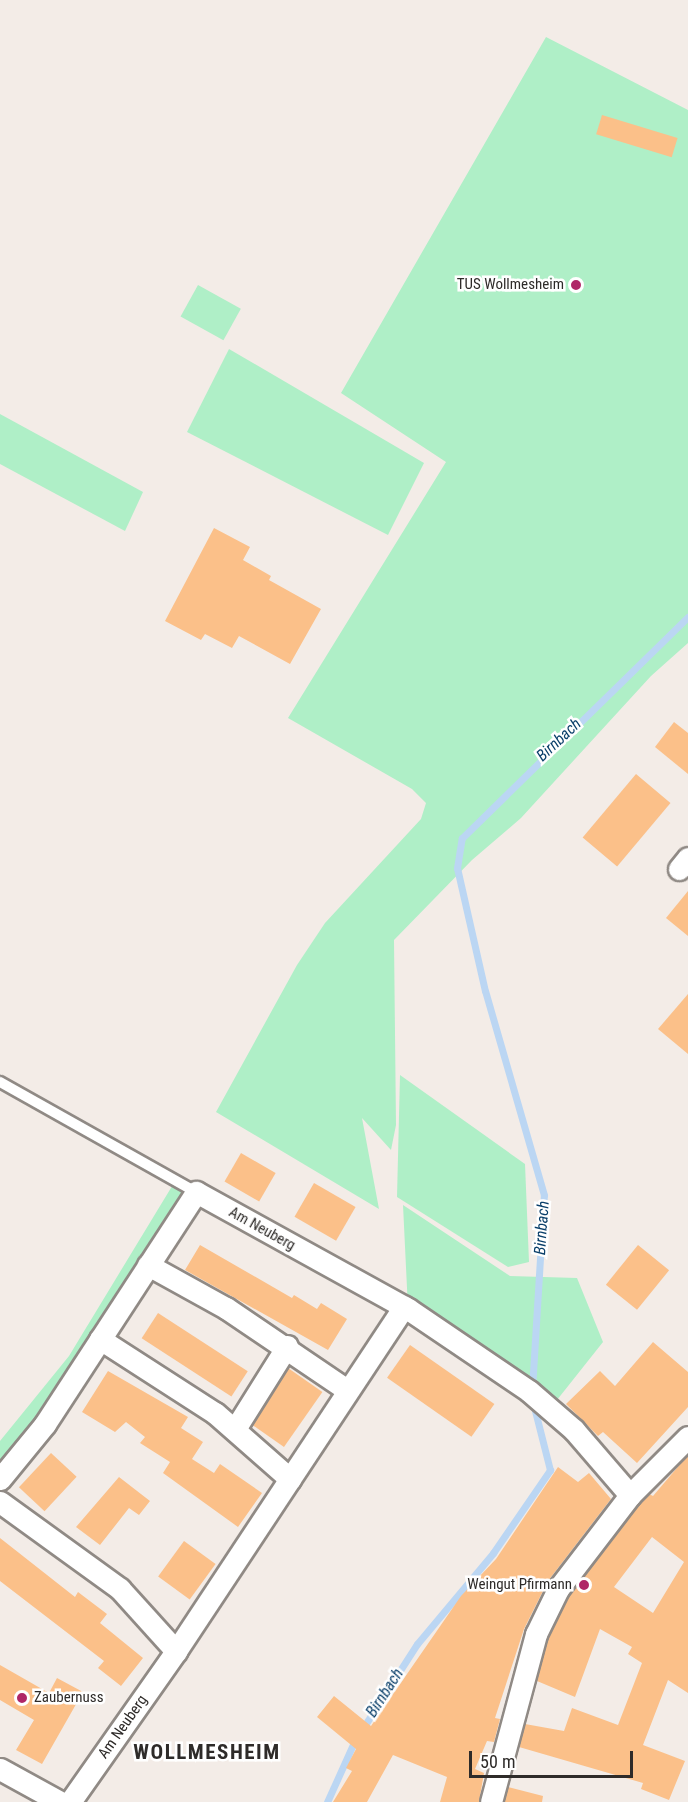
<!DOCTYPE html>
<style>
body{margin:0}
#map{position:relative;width:688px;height:1802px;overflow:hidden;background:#f3ece7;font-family:"Roboto Condensed",sans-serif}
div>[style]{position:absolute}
.green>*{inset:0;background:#afefc7;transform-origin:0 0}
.stream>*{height:7px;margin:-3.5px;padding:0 3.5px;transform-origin:3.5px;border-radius:3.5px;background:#bbd6f3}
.building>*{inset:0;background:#fbc089;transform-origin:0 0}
.roads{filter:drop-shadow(2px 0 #908a85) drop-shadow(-2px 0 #908a85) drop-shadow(0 2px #908a85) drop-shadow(0 -2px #908a85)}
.lane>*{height:10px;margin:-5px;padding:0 5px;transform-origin:5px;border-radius:5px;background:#fff}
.street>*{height:21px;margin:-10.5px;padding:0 10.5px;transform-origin:10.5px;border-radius:10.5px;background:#fff}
.dots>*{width:16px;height:16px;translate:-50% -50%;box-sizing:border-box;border:3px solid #fff;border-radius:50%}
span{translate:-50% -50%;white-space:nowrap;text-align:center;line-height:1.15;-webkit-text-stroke:5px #fff;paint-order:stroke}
.poi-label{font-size:15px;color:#2e2b29}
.right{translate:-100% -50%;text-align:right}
.left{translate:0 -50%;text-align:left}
.street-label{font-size:15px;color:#2e2b29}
.water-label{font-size:16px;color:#0a3f6a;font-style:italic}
.district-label{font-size:21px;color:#2e2b29;font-weight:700;letter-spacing:1.5px}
.scale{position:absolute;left:469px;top:1751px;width:164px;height:27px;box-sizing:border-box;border:3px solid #2e2b29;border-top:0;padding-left:8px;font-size:18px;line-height:21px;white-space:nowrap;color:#2e2b29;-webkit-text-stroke:4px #fff;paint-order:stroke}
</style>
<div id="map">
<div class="green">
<i style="clip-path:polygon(546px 37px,688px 110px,688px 643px,651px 676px,521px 818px,472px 860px,394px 940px,396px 1125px,391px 1150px,362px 1118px,379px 1209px,216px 1112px,297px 965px,325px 923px,421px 819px,426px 803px,412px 789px,288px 718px,446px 462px,341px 393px)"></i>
<i style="left:198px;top:285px;width:49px;height:36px;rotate:29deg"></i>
<i style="clip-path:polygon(229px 349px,424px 463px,388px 535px,187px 432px)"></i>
<i style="clip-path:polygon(0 414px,143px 492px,125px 531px,0 464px)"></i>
<i style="clip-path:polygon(400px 1075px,525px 1164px,529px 1262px,508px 1267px,397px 1197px)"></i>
<i style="clip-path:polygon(177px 1178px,196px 1192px,0 1479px,0 1441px,69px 1356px)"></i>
<i style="clip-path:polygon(403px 1205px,510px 1276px,577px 1278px,603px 1342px,553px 1405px,408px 1309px)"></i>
</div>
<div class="stream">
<i style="left:532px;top:1389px;width:194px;rotate:-86.5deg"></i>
<i style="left:544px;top:1195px;width:212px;rotate:-106.1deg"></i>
<i style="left:485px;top:991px;width:126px;rotate:-102.8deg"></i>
<i style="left:457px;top:868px;width:30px;rotate:-81deg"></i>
<i style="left:462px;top:838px;width:316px;rotate:-44.4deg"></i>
<i style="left:363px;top:1728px;width:100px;rotate:-57.3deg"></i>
<i style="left:417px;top:1644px;width:119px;rotate:-50.1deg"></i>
<i style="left:493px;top:1553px;width:101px;rotate:-55.5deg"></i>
<i style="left:550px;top:1470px;width:69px;rotate:-104.2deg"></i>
<i style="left:327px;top:1802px;width:68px;rotate:-65.7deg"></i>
</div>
<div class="building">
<i style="left:602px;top:115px;width:79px;height:20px;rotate:17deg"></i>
<i style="clip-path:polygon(214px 528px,250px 547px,243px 560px,271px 576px,269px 580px,321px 609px,290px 664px,239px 636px,232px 648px,205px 634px,201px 640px,165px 621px)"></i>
<i style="clip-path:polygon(674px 722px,688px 733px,688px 774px,655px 747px)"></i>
<i style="left:636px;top:774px;width:45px;height:83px;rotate:40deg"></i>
<i style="clip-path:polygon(688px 891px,688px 936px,666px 918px)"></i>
<i style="clip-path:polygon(688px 994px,688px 1054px,658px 1029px)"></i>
<i style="left:241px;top:1153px;width:40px;height:33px;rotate:30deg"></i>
<i style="left:314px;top:1183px;width:48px;height:39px;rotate:30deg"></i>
<i style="clip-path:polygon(200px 1245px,292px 1298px,294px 1295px,317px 1309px,321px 1303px,347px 1319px,328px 1350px,185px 1270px)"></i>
<i style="left:638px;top:1245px;width:40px;height:51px;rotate:39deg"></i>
<i style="left:158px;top:1313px;width:107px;height:30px;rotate:33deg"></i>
<i style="clip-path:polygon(653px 1342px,688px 1372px,688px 1407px,637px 1463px,603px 1432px,598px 1436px,566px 1404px,600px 1371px,615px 1386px)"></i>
<i style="left:410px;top:1345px;width:103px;height:40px;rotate:35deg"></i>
<i style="left:288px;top:1368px;width:42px;height:67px;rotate:35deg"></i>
<i style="clip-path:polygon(108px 1371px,188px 1417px,181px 1428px,203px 1442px,192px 1459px,214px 1473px,220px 1464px,262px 1493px,238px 1527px,163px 1473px,170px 1462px,140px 1443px,145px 1437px,126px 1422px,115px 1432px,82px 1412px)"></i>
<i style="left:51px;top:1453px;width:35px;height:47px;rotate:43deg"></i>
<i style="clip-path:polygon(evenodd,688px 1455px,688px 1693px,668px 1680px,643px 1745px,685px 1761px,669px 1800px,641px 1789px,643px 1783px,519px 1747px,525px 1724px,564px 1731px,572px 1708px,618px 1725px,642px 1663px,628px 1654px,632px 1647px,600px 1629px,575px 1697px,537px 1681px,548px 1638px,569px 1596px,638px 1506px,649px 1494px,653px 1496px,688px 1455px,652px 1537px,684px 1562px,653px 1613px,614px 1587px,652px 1537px)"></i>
<i style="clip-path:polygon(558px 1467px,578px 1482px,589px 1473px,611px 1499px,548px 1581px,524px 1629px,495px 1718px,500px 1719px,494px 1742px,487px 1741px,475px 1769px,484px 1773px,479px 1802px,440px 1802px,447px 1777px,393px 1755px,367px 1802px,333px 1802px,352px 1771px,346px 1768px,356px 1749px,317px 1717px,334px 1696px,371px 1726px,461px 1596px,496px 1559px)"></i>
<i style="clip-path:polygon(119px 1477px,150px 1501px,139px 1515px,129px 1508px,100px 1545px,76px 1527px)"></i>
<i style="clip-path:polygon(0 1538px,75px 1597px,78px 1592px,107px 1614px,100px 1623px,143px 1658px,121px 1686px,98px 1668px,104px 1661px,0 1581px)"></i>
<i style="left:184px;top:1541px;width:39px;height:44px;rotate:36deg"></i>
<i style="clip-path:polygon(0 1665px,49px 1693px,57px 1678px,83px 1692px,42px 1764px,16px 1750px,34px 1720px,0 1700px)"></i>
<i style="clip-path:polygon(508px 1787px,543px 1796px,542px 1802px,504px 1802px)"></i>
</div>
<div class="roads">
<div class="lane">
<i style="left:0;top:1082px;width:225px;rotate:29.3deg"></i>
</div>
<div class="street">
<i style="left:679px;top:869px;width:14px;rotate:-51deg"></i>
<i style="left:148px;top:1265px;width:89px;rotate:28.9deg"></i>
<i style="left:226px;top:1308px;width:146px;rotate:34.1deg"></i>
<i style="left:100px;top:1339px;width:137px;rotate:32.8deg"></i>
<i style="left:215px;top:1413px;width:100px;rotate:41.3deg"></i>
<i style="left:235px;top:1429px;width:98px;rotate:-57.9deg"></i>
<i style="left:0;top:1479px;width:71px;rotate:-50.7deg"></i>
<i style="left:45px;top:1424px;width:277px;rotate:-56.9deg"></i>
<i style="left:196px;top:1192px;width:242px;rotate:28.9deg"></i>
<i style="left:408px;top:1309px;width:146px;rotate:34.1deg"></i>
<i style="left:529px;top:1391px;width:60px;rotate:40.9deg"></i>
<i style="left:574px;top:1430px;width:86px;rotate:49.3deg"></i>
<i style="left:0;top:1502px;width:148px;rotate:35.9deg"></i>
<i style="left:120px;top:1589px;width:84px;rotate:47.9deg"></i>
<i style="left:0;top:1769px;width:68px;rotate:28.8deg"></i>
<i style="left:70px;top:1802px;width:184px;rotate:-54.9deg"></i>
<i style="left:176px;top:1651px;width:413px;rotate:-56.5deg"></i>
<i style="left:491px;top:1802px;width:174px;rotate:-75deg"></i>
<i style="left:536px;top:1634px;width:50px;rotate:-63.9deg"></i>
<i style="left:558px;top:1589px;width:118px;rotate:-52.5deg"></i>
<i style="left:630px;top:1495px;width:82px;rotate:-45deg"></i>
</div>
</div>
<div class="dots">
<i style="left:576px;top:285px;background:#af2667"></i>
<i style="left:584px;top:1585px;background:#af2667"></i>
<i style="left:22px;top:1698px;background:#af2667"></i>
</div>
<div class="poi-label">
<span class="right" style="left:564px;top:285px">TUS Wollmesheim</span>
<span class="right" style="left:572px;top:1585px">Weingut Pfirmann</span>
<span class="left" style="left:34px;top:1698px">Zaubernuss</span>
</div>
<div class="street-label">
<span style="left:262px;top:1229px;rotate:29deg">Am Neuberg</span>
<span style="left:123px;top:1727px;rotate:-55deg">Am Neuberg</span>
</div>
<div class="water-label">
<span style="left:559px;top:740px;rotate:-43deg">Birnbach</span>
<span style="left:542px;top:1228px;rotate:-86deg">Birnbach</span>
<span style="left:385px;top:1693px;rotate:-57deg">Birnbach</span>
</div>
<div class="district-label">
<span style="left:207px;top:1752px">WOLLMESHEIM</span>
</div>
<div class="scale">50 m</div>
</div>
